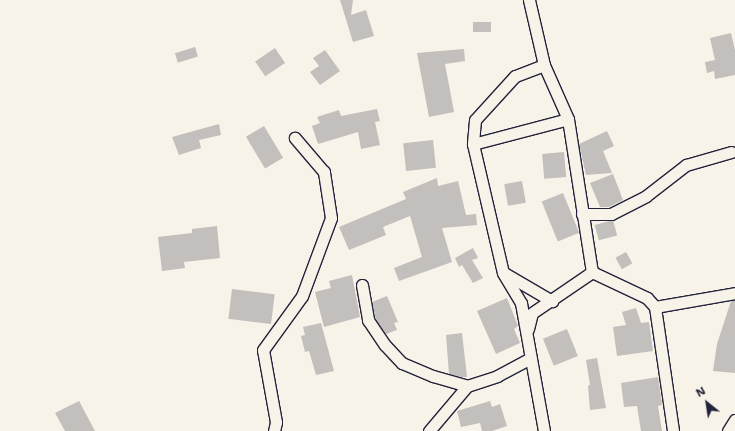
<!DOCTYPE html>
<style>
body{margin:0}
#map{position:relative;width:735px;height:431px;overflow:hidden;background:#f7f3e8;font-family:"Shantell Sans",sans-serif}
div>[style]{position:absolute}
.building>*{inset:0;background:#c2bfbd;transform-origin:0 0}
.roads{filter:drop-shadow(1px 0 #22223b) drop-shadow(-1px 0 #22223b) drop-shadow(0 1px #22223b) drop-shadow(0 -1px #22223b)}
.street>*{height:11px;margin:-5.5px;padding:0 5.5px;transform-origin:5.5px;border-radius:5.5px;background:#f7f3e8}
span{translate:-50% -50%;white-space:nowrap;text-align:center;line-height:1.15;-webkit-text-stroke:3px #f7f3e8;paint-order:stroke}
.north{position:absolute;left:687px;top:383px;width:40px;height:40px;-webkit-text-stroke:3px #f7f3e8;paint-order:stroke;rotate:330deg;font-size:11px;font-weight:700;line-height:16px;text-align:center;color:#22223b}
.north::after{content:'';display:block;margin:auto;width:14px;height:18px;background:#22223b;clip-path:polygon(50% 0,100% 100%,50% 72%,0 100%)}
</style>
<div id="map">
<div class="building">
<i style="clip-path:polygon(340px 0,353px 0,351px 15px,366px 10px,374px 36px,353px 42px)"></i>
<i style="left:491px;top:22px;width:10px;height:18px;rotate:90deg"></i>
<i style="clip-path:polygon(731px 33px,735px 50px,735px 75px,715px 79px,714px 71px,707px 73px,705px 62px,715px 60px,710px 38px)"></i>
<i style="left:195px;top:47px;width:10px;height:21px;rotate:73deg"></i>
<i style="left:275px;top:48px;width:18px;height:24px;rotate:56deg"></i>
<i style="clip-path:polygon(464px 49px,465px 61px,445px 64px,454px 112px,429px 117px,417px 53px)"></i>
<i style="clip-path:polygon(325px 50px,340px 71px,320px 85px,310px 72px,319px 66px,313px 58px)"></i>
<i style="clip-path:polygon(377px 109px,380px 121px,375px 122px,380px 145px,361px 149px,358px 132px,318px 144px,312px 126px,320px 123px,317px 117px,339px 110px,341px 116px)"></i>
<i style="clip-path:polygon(219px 124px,221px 135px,199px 140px,201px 148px,179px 155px,172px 137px)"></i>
<i style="left:264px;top:126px;width:37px;height:21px;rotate:59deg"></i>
<i style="clip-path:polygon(607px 131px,614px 146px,603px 151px,612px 173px,586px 175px,579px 144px)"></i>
<i style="left:433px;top:140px;width:28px;height:30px;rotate:84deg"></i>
<i style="left:564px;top:152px;width:25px;height:22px;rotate:85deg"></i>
<i style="clip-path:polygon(613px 174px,623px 200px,609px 207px,600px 207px,590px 183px)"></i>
<i style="clip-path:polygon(437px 178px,438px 186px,458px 181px,466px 215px,476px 214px,477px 225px,442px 228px,452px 262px,399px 281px,394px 268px,422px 257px,410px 216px,383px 227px,386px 235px,349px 250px,339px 227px,406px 199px,403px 192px)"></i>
<i style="left:522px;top:181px;width:22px;height:18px;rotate:80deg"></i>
<i style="left:563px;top:193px;width:43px;height:23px;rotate:68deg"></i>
<i style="left:613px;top:220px;width:16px;height:19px;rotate:75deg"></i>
<i style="clip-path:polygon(217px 226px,220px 258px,184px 262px,185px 268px,162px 271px,158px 237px,192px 233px,192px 229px)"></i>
<i style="clip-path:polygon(473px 248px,478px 258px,472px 260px,483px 278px,473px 283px,462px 265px,459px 267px,455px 258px)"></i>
<i style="left:626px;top:252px;width:13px;height:12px;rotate:61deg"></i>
<i style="clip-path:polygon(352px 275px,360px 317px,324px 327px,315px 292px,331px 288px,329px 281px)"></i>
<i style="left:232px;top:289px;width:43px;height:30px;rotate:7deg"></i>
<i style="clip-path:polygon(387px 296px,398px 322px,394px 323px,397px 330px,386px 334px,376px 320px,372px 302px)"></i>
<i style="clip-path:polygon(507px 298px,518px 326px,514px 329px,520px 343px,496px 354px,477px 311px)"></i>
<i style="clip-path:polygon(735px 300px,735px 373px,713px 371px,717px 344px,731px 301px)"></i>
<i style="clip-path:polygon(636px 308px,641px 323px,649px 322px,653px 351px,617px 356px,613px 327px,626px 325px,622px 312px)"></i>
<i style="clip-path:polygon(321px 323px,334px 371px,316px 375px,309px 351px,305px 352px,301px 336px,305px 335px,303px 327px)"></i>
<i style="left:567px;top:329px;width:29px;height:26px;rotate:68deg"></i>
<i style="clip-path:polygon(462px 333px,467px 377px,461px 377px,449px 374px,446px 335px)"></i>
<i style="clip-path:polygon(597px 358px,606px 408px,590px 410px,588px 386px,590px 385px,586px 360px)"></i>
<i style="clip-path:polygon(658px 377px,662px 405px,658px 406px,662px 431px,641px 431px,637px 406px,624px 407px,621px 383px)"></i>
<i style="clip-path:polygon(79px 401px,95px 431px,65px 431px,55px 413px)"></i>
<i style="clip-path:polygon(490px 401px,492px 407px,500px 404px,507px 426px,492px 431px,482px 431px,480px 423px,461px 427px,457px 411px)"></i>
</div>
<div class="roads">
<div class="street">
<i style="left:529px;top:0;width:67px;rotate:77deg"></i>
<i style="left:544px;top:65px;width:59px;rotate:66deg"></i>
<i style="left:568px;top:119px;width:155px;rotate:81.1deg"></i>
<i style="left:544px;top:65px;width:31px;rotate:159deg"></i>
<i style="left:515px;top:76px;width:59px;rotate:132.3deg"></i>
<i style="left:475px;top:120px;width:24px;rotate:95deg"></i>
<i style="left:473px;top:144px;width:132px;rotate:76.9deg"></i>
<i style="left:503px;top:273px;width:35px;rotate:59deg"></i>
<i style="left:521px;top:303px;width:130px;rotate:79.8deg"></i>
<i style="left:473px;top:144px;width:98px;rotate:-14.7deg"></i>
<i style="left:582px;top:214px;width:29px"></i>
<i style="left:611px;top:214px;width:39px;rotate:-27deg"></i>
<i style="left:646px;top:196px;width:51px;rotate:-37.8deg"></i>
<i style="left:686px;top:165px;width:47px;rotate:-16.1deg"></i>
<i style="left:592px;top:272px;width:61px;rotate:25.3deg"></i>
<i style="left:647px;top:298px;width:12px;rotate:48deg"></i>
<i style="left:655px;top:307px;width:125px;rotate:81.7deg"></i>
<i style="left:504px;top:273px;width:56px;rotate:30.3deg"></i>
<i style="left:362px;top:285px;width:36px;rotate:80deg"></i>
<i style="left:368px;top:320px;width:30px;rotate:56deg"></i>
<i style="left:385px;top:345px;width:25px;rotate:47deg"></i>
<i style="left:402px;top:363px;width:34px;rotate:23deg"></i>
<i style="left:433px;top:376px;width:35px;rotate:16deg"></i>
<i style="left:467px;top:386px;width:32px;rotate:-18deg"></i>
<i style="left:497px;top:376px;width:38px;rotate:-28deg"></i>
<i style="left:655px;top:307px;width:81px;rotate:-9.9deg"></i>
<i style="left:528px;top:329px;width:16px;rotate:-76deg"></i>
<i style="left:532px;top:313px;width:73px;rotate:-34.3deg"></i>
<i style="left:274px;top:431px;width:9px;rotate:-77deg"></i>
<i style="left:276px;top:422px;width:73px;rotate:-100.2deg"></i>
<i style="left:263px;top:350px;width:67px;rotate:-54.2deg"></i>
<i style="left:302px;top:296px;width:83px;rotate:-69.6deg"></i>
<i style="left:331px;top:218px;width:47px;rotate:-98.7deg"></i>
<i style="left:324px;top:172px;width:45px;rotate:-130.5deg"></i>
<i style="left:429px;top:431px;width:59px;rotate:-49.8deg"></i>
<i style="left:728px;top:431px;width:13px;rotate:-58deg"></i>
</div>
</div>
<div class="north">N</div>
</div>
